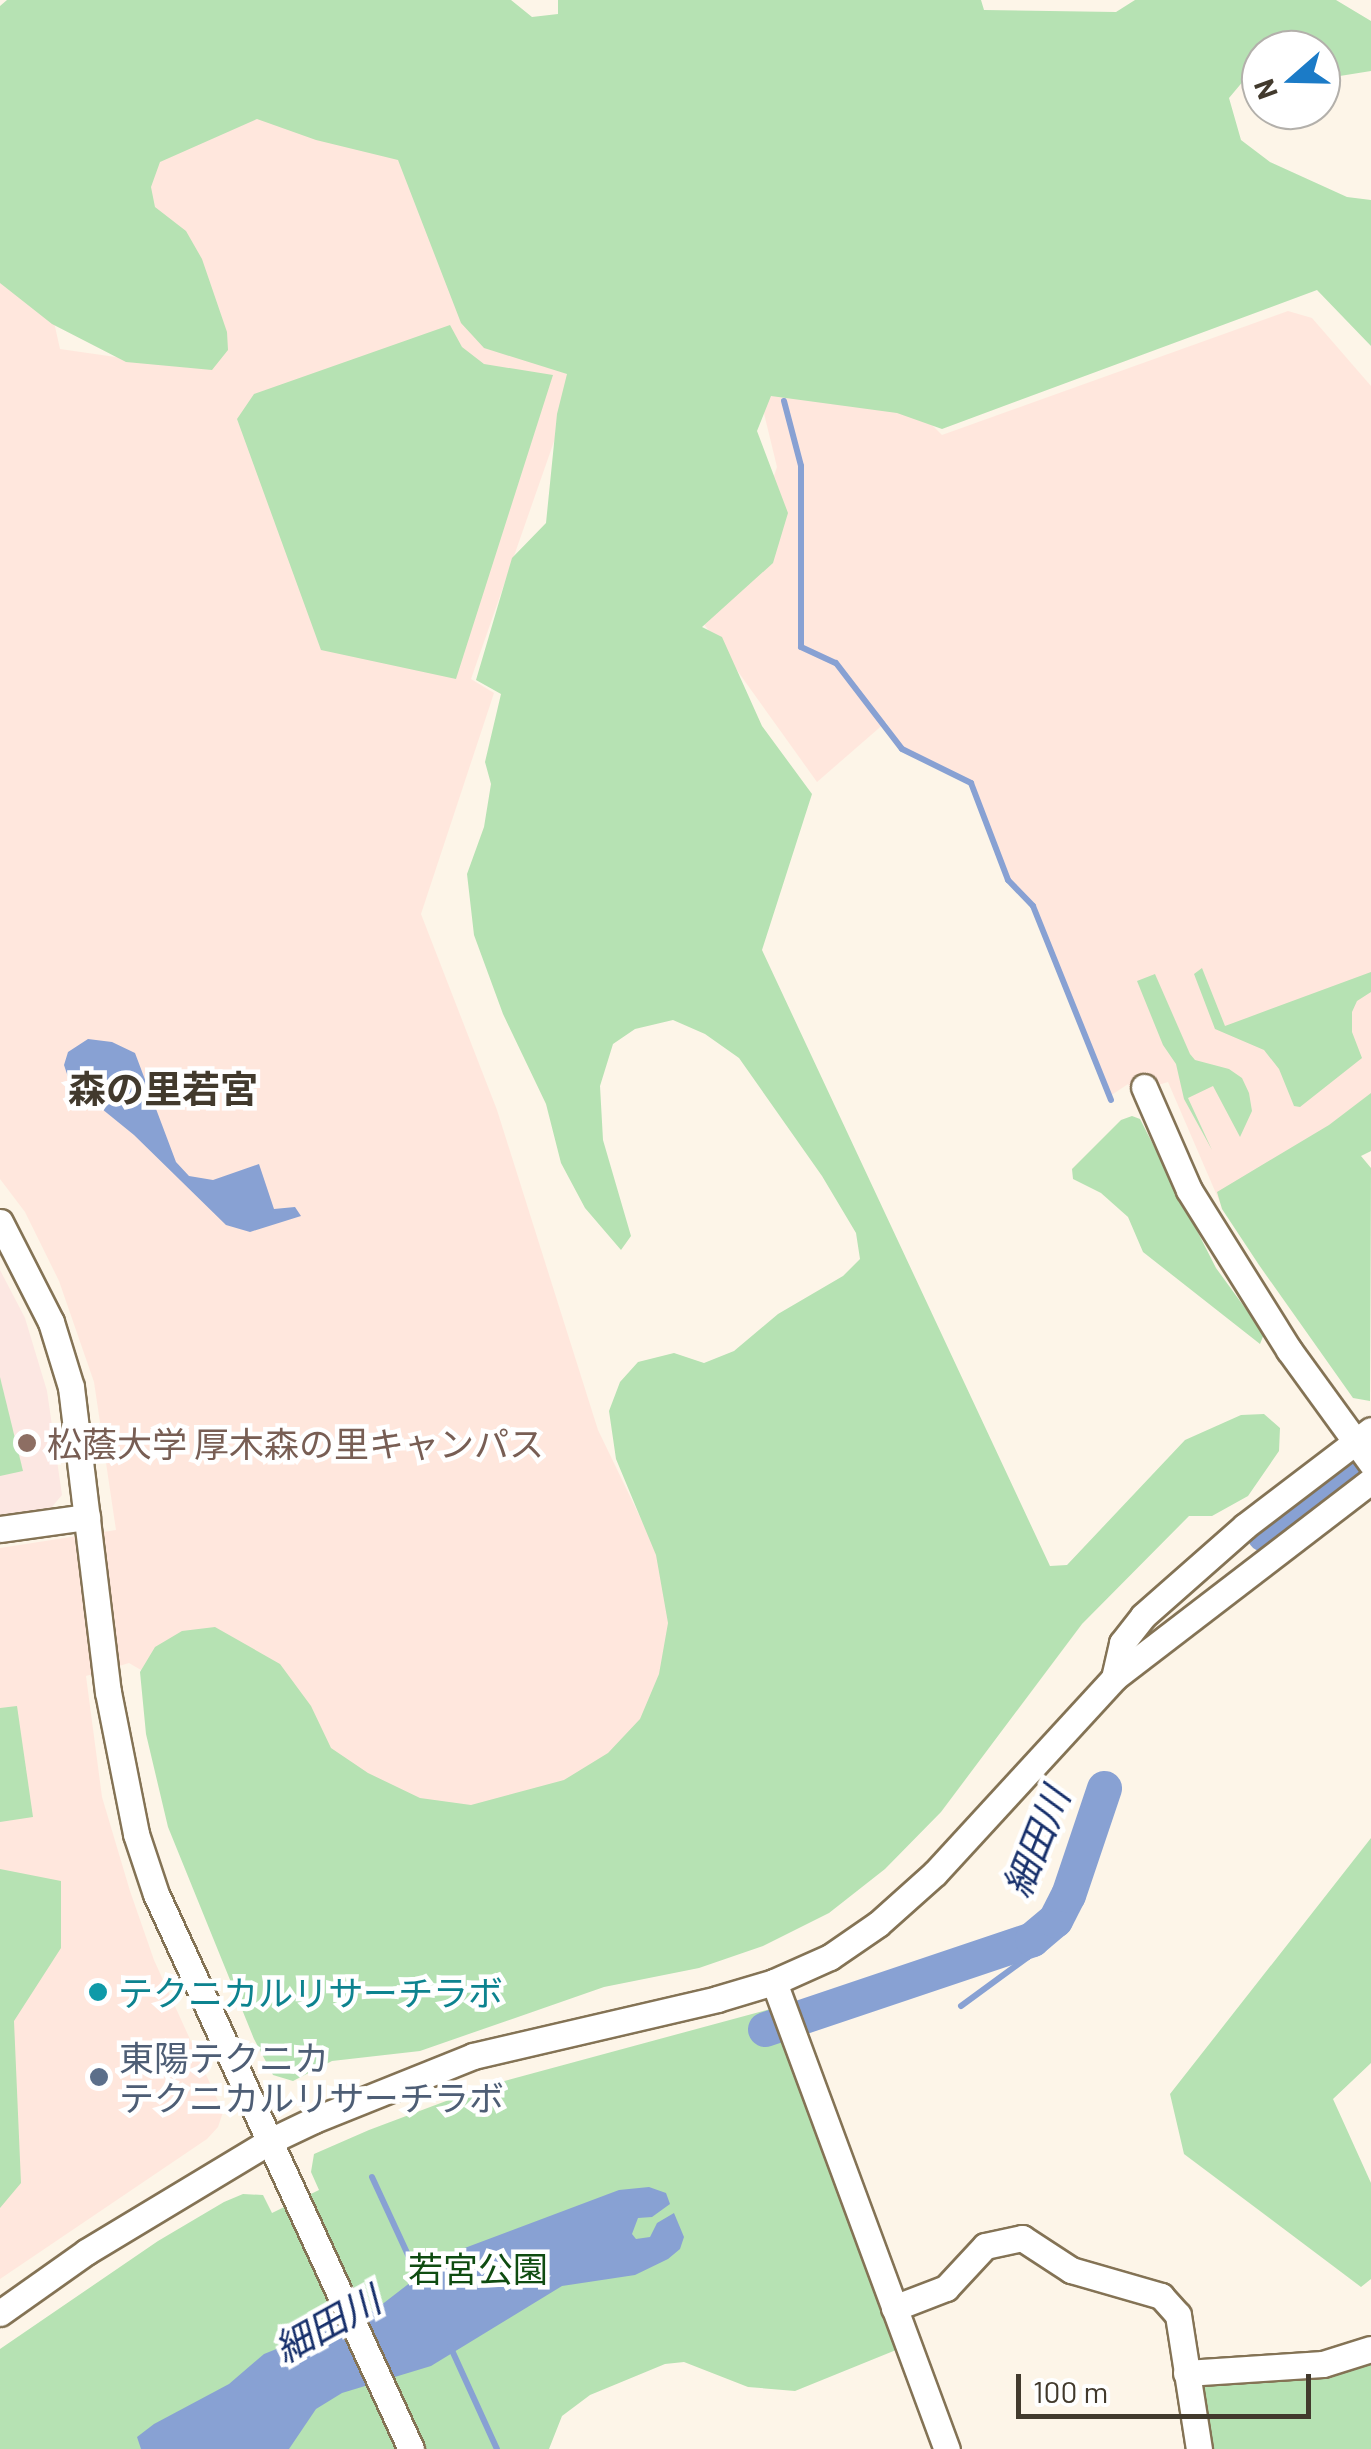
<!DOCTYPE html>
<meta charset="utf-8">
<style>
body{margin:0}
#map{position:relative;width:1371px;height:2449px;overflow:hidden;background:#fdf5e8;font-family:Barlow,"Noto Sans JP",sans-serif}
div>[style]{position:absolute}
.industrial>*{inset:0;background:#ffe7dd}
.education>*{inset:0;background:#fce7e2}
.green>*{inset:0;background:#b6e2b3}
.water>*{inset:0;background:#88a1d3}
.stream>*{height:6px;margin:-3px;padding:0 3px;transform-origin:3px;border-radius:3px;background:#88a1d3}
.river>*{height:35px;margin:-17.5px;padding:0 17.5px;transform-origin:17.5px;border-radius:17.5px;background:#88a1d3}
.roads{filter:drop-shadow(2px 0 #847355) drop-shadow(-2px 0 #847355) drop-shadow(0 2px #847355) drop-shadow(0 -2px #847355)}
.minor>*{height:25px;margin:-12.5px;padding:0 12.5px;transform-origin:12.5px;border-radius:12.5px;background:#fff}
.dots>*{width:28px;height:28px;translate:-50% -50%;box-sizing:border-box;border:5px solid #fff;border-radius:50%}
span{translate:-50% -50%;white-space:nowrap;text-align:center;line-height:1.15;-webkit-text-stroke:9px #fff;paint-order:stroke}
.education-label{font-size:35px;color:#785e54}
.left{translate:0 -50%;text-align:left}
.culture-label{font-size:35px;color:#0d838f}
.service-label{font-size:35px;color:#4e5e75}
.park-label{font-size:35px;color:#0f4c11}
.neighbourhood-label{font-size:38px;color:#423a2d;font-weight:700}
.water-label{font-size:38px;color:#162f6b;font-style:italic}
.north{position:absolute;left:1241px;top:30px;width:100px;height:100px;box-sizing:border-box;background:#fff;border:2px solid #b3b0ab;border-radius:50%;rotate:250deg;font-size:28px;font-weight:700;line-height:40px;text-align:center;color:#423a2d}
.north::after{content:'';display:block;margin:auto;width:35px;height:45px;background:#1b7bc7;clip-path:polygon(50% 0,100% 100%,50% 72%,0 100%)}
.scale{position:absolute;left:1016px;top:2374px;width:295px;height:45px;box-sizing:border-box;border:5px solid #423a2d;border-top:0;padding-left:12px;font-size:30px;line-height:35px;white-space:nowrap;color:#423a2d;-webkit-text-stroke:8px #fff;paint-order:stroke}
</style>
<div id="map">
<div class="industrial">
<i style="clip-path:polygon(200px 62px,908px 401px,942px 435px,1288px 311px,1312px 318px,1371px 386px,1371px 1151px,1221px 1205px,1168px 1082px,1132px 1093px,1128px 1084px,1110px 1096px,1034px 905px,1010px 880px,972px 782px,903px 748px,886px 722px,817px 782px,696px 613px,751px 545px,777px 467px,760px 397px,572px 390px,471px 679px,494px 693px,421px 914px,497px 1110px,598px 1430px,682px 1604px,676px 1709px,569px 1809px,436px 1842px,129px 1663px,86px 1676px,102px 1797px,130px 1891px,154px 1960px,223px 2112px,218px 2127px,207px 2139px,0 2279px,0 1548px,116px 1530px,94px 1382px,59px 1281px,25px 1212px,0 1179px,0 274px,52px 313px,60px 349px,192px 368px,5px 182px)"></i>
</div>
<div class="education">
<i style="clip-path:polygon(0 1270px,25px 1318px,47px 1391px,62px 1495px,51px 1508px,0 1515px)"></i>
</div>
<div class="green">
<i style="clip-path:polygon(7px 0,511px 0,532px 17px,558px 14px,558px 0,981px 0,984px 10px,1116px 12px,1135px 0,1336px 0,1371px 21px,1371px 71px,1321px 79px,1321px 50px,1261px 50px,1261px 67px,1255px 67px,1229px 98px,1241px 140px,1270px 162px,1347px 197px,1371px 200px,1371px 346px,1317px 290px,942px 429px,897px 413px,771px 396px,757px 431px,788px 513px,773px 563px,702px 627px,722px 637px,762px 726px,812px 794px,762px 950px,1050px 1566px,1067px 1565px,1185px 1440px,1241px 1415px,1264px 1414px,1280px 1428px,1279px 1451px,1248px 1496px,1212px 1516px,1189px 1516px,1082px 1624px,941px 1812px,885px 1869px,829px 1913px,763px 1946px,699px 1968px,604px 1987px,420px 2051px,332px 2061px,293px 2081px,273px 2075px,254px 2039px,168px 1827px,146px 1734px,140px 1672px,155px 1647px,182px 1631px,215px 1627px,280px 1664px,311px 1706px,331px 1748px,368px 1773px,420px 1798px,471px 1805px,564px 1780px,608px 1753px,640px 1719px,659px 1674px,668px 1623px,656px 1555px,616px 1459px,609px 1411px,620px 1382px,638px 1362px,674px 1353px,704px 1363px,734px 1351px,778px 1314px,843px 1276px,860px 1259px,856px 1233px,822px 1176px,739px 1058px,705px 1034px,673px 1020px,635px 1029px,613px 1044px,600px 1086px,603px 1140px,631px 1236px,621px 1250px,585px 1208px,561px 1163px,546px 1104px,503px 1014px,474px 935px,467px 874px,484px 827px,491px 784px,485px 762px,501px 694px,476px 680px,512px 558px,546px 523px,557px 414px,567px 374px,484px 348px,461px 323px,398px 160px,316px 140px,257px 119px,160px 162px,151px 187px,155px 207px,186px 231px,202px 259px,227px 332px,228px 350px,212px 370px,126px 362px,52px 324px,0 283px,0 6px)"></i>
<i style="clip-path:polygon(450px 325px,462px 347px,484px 364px,553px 375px,456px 679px,321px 650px,237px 419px,254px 394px)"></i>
<i style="clip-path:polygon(1202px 968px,1225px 1026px,1371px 972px,1371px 992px,1357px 1001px,1352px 1012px,1352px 1032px,1362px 1058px,1300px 1107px,1294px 1106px,1279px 1069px,1264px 1050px,1215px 1029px,1194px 974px)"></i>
<i style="clip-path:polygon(1155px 974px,1190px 1054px,1195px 1060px,1229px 1069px,1242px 1078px,1249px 1093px,1252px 1111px,1240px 1137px,1213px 1086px,1188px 1098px,1212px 1150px,1184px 1099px,1176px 1064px,1163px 1045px,1137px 981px)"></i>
<i style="clip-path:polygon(1371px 1093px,1371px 1151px,1361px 1156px,1371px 1168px,1370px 1401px,1353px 1398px,1259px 1265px,1222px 1209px,1217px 1192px,1329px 1125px)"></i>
<i style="clip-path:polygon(1132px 1116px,1140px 1119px,1216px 1268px,1264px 1334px,1260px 1344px,1143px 1252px,1128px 1217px,1101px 1193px,1073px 1179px,1072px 1169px,1121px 1120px)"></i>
<i style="clip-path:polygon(0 1377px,23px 1471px,0 1476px)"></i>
<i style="clip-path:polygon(17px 1706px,33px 1817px,0 1822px,0 1708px)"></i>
<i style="clip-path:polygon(1371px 1838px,1371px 2063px,1333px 2099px,1371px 2183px,1371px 2279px,1361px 2287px,1184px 2154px,1170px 2094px)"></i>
<i style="clip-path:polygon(0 1869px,61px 1881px,61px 1948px,14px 2021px,21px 2183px,0 2208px)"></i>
<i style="clip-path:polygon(774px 2008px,901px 2348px,795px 2391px,748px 2387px,684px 2362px,665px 2364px,590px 2395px,562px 2416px,549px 2449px,0 2449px,0 2349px,158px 2241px,224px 2202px,243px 2194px,263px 2195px,272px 2213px,319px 2190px,311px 2172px,314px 2154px,369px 2130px,486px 2086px)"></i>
<i style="clip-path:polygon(1371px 2356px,1371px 2449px,1207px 2449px,1198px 2378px)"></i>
</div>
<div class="water">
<i style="clip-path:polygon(88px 1039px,112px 1042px,135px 1053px,176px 1162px,189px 1176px,213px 1180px,259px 1164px,274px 1209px,295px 1207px,301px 1216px,250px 1232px,226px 1225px,134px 1135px,70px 1083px,64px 1065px,68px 1052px)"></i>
<i style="clip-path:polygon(649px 2187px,666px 2193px,670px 2204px,652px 2217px,638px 2218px,632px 2234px,636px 2239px,650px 2237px,657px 2223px,674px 2213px,684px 2237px,680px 2249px,668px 2259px,635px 2275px,562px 2286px,431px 2366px,342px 2393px,316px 2409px,289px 2449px,141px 2449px,137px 2437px,154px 2424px,229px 2384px,264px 2354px,376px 2309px,446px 2255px,619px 2190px)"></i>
</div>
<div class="stream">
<i style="left:784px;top:401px;width:67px;rotate:75.3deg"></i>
<i style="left:801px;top:466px;width:181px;rotate:90deg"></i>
<i style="left:801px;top:647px;width:38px;rotate:25deg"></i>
<i style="left:836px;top:663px;width:108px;rotate:52.5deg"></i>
<i style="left:902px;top:749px;width:77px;rotate:26.2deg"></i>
<i style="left:971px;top:783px;width:104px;rotate:69.1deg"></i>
<i style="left:1008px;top:880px;width:36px;rotate:46deg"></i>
<i style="left:1033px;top:906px;width:209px;rotate:68.1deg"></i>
<i style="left:961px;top:2006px;width:83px;rotate:-36.2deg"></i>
<i style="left:1028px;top:1957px;width:23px;rotate:-43deg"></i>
<i style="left:1045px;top:1941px;width:23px;rotate:-65deg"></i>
<i style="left:372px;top:2177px;width:119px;rotate:65.2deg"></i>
<i style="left:450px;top:2346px;width:113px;rotate:65.5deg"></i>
</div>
<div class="river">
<i style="left:1264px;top:1534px;width:133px;rotate:-36.4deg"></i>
<i style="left:765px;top:2029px;width:282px;rotate:-18.6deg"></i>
<i style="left:1032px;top:1939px;width:30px;rotate:-40deg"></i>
<i style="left:1055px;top:1920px;width:28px;rotate:-63deg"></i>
<i style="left:1068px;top:1895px;width:113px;rotate:-71.4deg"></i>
</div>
<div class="roads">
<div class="minor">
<i style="left:1144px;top:1087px;width:112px;rotate:66.4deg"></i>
<i style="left:1189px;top:1190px;width:189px;rotate:58deg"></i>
<i style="left:1289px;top:1350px;width:140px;rotate:54deg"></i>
<i style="left:0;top:1222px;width:112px;rotate:63deg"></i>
<i style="left:51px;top:1322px;width:68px;rotate:72.9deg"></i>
<i style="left:71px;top:1387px;width:307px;rotate:83.1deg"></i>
<i style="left:108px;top:1692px;width:145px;rotate:78.8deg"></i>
<i style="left:136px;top:1834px;width:63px;rotate:71.6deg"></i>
<i style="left:156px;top:1894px;width:611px;rotate:65.32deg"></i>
<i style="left:0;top:1529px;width:88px;rotate:-7.9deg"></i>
<i style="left:1114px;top:1678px;width:36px;rotate:-77deg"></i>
<i style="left:1122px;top:1643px;width:34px;rotate:-52deg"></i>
<i style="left:1143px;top:1616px;width:136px;rotate:-41.4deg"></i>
<i style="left:1245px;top:1526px;width:158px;rotate:-37.3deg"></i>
<i style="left:774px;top:1982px;width:498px;rotate:69.7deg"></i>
<i style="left:894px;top:2308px;width:56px;rotate:-21deg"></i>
<i style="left:946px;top:2288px;width:57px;rotate:-47.1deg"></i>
<i style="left:985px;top:2246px;width:38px;rotate:-12deg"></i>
<i style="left:1022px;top:2238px;width:59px;rotate:33.1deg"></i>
<i style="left:1071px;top:2270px;width:94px;rotate:16.1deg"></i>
<i style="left:1161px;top:2296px;width:25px;rotate:48deg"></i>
<i style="left:1178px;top:2315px;width:136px;rotate:81.1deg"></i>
<i style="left:0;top:2313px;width:105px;rotate:-35.3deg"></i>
<i style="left:86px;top:2252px;width:215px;rotate:-31.1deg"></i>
<i style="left:270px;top:2141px;width:49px;rotate:-25.5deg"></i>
<i style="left:314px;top:2120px;width:171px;rotate:-21.9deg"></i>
<i style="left:473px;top:2056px;width:251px;rotate:-13.1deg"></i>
<i style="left:717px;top:1999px;width:59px;rotate:-16.6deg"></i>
<i style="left:774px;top:1982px;width:61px;rotate:-24.1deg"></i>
<i style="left:830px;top:1957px;width:58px;rotate:-34.5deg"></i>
<i style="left:878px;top:1924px;width:76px;rotate:-41.8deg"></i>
<i style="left:935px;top:1873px;width:265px;rotate:-47.4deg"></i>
<i style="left:1114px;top:1678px;width:324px;rotate:-37.5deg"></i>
<i style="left:1186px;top:2373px;width:137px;rotate:-3.8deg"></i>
<i style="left:1323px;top:2364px;width:50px;rotate:-17.4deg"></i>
</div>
</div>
<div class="dots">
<i style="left:27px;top:1443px;background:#8d6e63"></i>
<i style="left:98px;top:1992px;background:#0f9aa8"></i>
<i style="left:99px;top:2077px;background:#5c6f8a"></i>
</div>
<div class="education-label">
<span class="left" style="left:47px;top:1443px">松蔭大学 厚木森の里キャンパス</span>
</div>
<div class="culture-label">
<span class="left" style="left:118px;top:1992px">テクニカルリサーチラボ</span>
</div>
<div class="service-label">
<span class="left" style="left:119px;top:2077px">東陽テクニカ<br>テクニカルリサーチラボ</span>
</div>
<div class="park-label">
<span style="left:478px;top:2268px">若宮公園</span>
</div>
<div class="neighbourhood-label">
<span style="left:163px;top:1089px">森の里若宮</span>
</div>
<div class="water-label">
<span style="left:1036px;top:1842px;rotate:-68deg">細田川</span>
<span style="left:327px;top:2324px;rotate:-29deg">細田川</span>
</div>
<div class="north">N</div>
<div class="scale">100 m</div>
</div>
